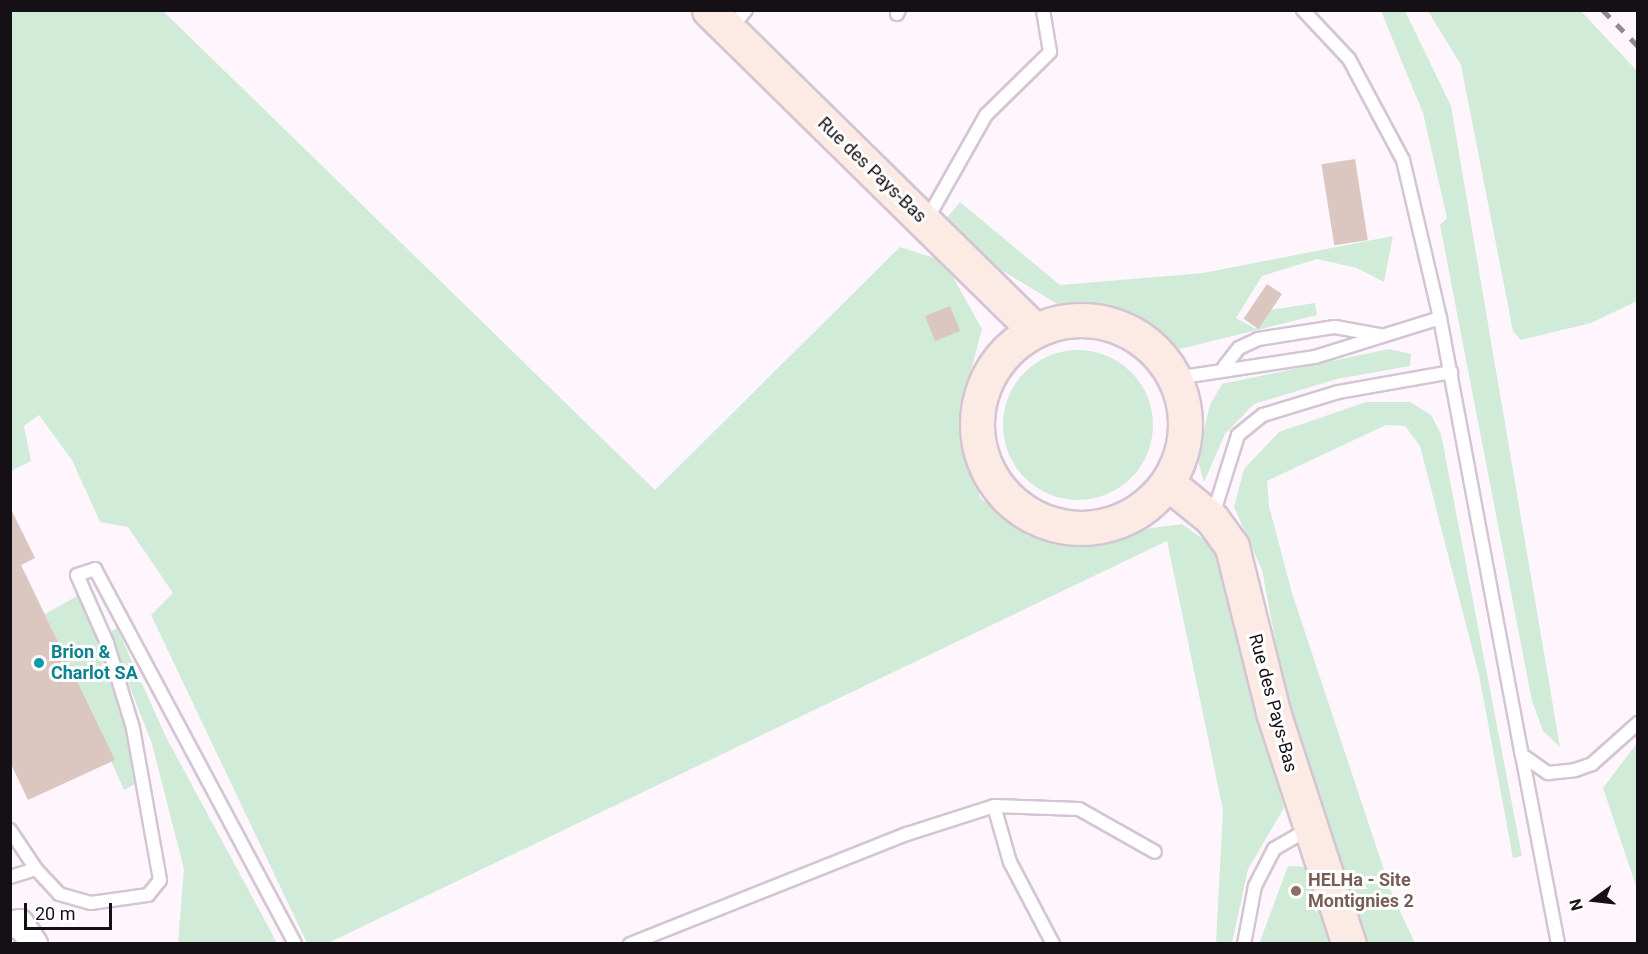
<!DOCTYPE html>
<style>
body{margin:0}
#map{position:relative;width:1648px;height:954px;overflow:hidden;background:#fef5fd;font-family:Roboto,sans-serif}
div>[style]{position:absolute}
.green>*{inset:0;background:#d0ecd9}
.round{border-radius:50%}
.building>*{inset:0;background:#dbc7c0;transform-origin:0 0}
.roads{filter:drop-shadow(2px 0 #d3c5d3) drop-shadow(-2px 0 #d3c5d3) drop-shadow(0 2px #d3c5d3) drop-shadow(0 -2px #d3c5d3)}
.lane>*{height:12px;margin:-6px;padding:0 6px;transform-origin:6px;border-radius:6px;background:#fff}
.street>*{height:26px;margin:-13px;padding:0 13px;transform-origin:13px;border-radius:13px;background:#fff}
.secondary>*{height:33px;margin:-16.5px;padding:0 16.5px;transform-origin:16.5px;border-radius:16.5px;background:#fcebe4}
.secondary>.ring{margin:-16.5px;padding:0;box-sizing:content-box;background:none;border:33px solid #fcebe4;border-radius:50%}
.rail>*{height:4.5px;margin-top:-2.25px;transform-origin:0;background:repeating-linear-gradient(90deg,#918a91 0 10px,transparent 0 20px)}
.dots>*{width:16px;height:16px;translate:-50% -50%;box-sizing:border-box;border:3px solid #fff;border-radius:50%}
span{translate:-50% -50%;white-space:nowrap;text-align:center;line-height:1.15;-webkit-text-stroke:6px #fff;paint-order:stroke}
.street-label{font-size:18px;color:#151015}
.culture-label{font-size:18px;color:#0d838f;font-weight:700}
.left{translate:0 -50%;text-align:left}
.education-label{font-size:18px;color:#785e54;font-weight:700}
.frame{position:absolute;inset:0;border:12px solid #151015;pointer-events:none}
.north{position:absolute;left:1564px;top:870px;width:60px;height:60px;-webkit-text-stroke:4px #fff;paint-order:stroke;rotate:255deg;font-size:16px;font-weight:700;line-height:24px;text-align:center;color:#151015}
.north::after{content:'';display:block;margin:auto;width:21px;height:27px;background:#151015;clip-path:polygon(50% 0,100% 100%,50% 72%,0 100%)}
.scale{position:absolute;left:24px;top:903px;width:88px;height:27px;box-sizing:border-box;border:3px solid #151015;border-top:0;padding-left:8px;font-size:18px;line-height:21px;white-space:nowrap;color:#151015;-webkit-text-stroke:4px #fff;paint-order:stroke}
</style>
<div id="map">
<div class="green">
<i style="clip-path:polygon(10px 11px,163px 11px,655px 490px,900px 247px,944px 261px,982px 329px,963px 400px,961px 433px,980px 498px,1028px 536px,1105px 542px,1136px 530px,1182px 524px,1217px 549px,1284px 808px,1248px 869px,1232px 943px,1216px 943px,1223px 810px,1167px 541px,328px 943px,307px 943px,151px 615px,173px 593px,128px 527px,100px 522px,72px 460px,39px 415px,24px 426px,31px 461px,11px 471px)"></i>
<i style="clip-path:polygon(1381px 11px,1405px 11px,1451px 106px,1560px 747px,1543px 731px,1532px 701px,1440px 225px,1447px 218px,1423px 113px)"></i>
<i style="clip-path:polygon(1428px 11px,1581px 11px,1637px 71px,1637px 301px,1591px 323px,1521px 340px,1513px 331px,1461px 65px)"></i>
<i style="clip-path:polygon(960px 202px,1060px 285px,1203px 273px,1393px 236px,1384px 282px,1357px 268px,1317px 259px,1262px 276px,1236px 318px,1256px 329px,1270px 310px,1315px 303px,1317px 315px,1180px 349px,1112px 305px,1059px 305px,991px 264px,946px 219px)"></i>
<i style="clip-path:polygon(1389px 349px,1411px 354px,1410px 366px,1337px 379px,1254px 404px,1225px 434px,1204px 482px,1197px 457px,1210px 405px,1222px 384px)"></i>
<i class="round" style="left:1003px;top:350px;width:150px;height:150px"></i>
<i style="clip-path:polygon(1366px 402px,1410px 402px,1431px 415px,1441px 434px,1522px 856px,1513px 858px,1479px 675px,1420px 446px,1405px 426px,1386px 425px,1267px 481px,1269px 506px,1292px 593px,1393px 897px,1415px 943px,1366px 943px,1292px 729px,1262px 570px,1234px 507px,1244px 469px,1279px 432px)"></i>
<i style="clip-path:polygon(77px 596px,96px 629px,142px 780px,124px 790px,45px 614px)"></i>
<i style="clip-path:polygon(117px 628px,166px 737px,277px 943px,178px 943px,184px 869px,152px 744px,109px 633px)"></i>
<i style="clip-path:polygon(1637px 743px,1638px 883px,1636px 886px,1603px 788px)"></i>
<i style="clip-path:polygon(1288px 866px,1308px 867px,1337px 943px,1259px 944px)"></i>
</div>
<div class="building">
<i style="left:1355px;top:159px;width:82px;height:34px;rotate:81deg"></i>
<i style="left:1267px;top:284px;width:18px;height:42px;rotate:34deg"></i>
<i style="left:950px;top:306px;width:27px;height:27px;rotate:68deg"></i>
<i style="clip-path:polygon(10px 507px,35px 558px,21px 565px,115px 760px,28px 800px,10px 762px)"></i>
</div>
<div class="roads">
<div class="lane">
<i style="left:1303px;top:10px;width:67px;rotate:46.8deg"></i>
<i style="left:1349px;top:59px;width:115px;rotate:61.9deg"></i>
<i style="left:1403px;top:160px;width:162px;rotate:76.8deg"></i>
<i style="left:897px;top:14px;width:4px;rotate:-63deg"></i>
<i style="left:730px;top:29px;width:25px;rotate:-50deg"></i>
<i style="left:926px;top:221px;width:122px;rotate:-60.5deg"></i>
<i style="left:986px;top:115px;width:90px;rotate:-44.5deg"></i>
<i style="left:1050px;top:52px;width:43px;rotate:-99.5deg"></i>
<i style="left:1224px;top:367px;width:24px;rotate:-52deg"></i>
<i style="left:1239px;top:348px;width:21px;rotate:-25deg"></i>
<i style="left:1258px;top:339px;width:78px;rotate:-8.9deg"></i>
<i style="left:1335px;top:327px;width:46px;rotate:10.1deg"></i>
<i style="left:1176px;top:378px;width:141px;rotate:-8.6deg"></i>
<i style="left:1315px;top:357px;width:131px;rotate:-17.3deg"></i>
<i style="left:1440px;top:318px;width:445px;rotate:79.4deg"></i>
<i style="left:1522px;top:755px;width:32px;rotate:35deg"></i>
<i style="left:1548px;top:773px;width:27px;rotate:-6deg"></i>
<i style="left:1575px;top:770px;width:18px;rotate:-19deg"></i>
<i style="left:1592px;top:764px;width:62px;rotate:-41.7deg"></i>
<i style="left:1213px;top:515px;width:84px;rotate:-72.6deg"></i>
<i style="left:1238px;top:435px;width:32px;rotate:-39deg"></i>
<i style="left:1263px;top:415px;width:78px;rotate:-17deg"></i>
<i style="left:1338px;top:392px;width:115px;rotate:-10deg"></i>
<i style="left:1522px;top:755px;width:192px;rotate:79.2deg"></i>
<i style="left:994px;top:806px;width:85px;rotate:2deg"></i>
<i style="left:1079px;top:809px;width:87px;rotate:29.5deg"></i>
<i style="left:10px;top:830px;width:47px;rotate:56.3deg"></i>
<i style="left:10px;top:877px;width:27px;rotate:-17deg"></i>
<i style="left:36px;top:869px;width:34px;rotate:47deg"></i>
<i style="left:59px;top:894px;width:33px;rotate:16deg"></i>
<i style="left:91px;top:903px;width:58px;rotate:-8deg"></i>
<i style="left:148px;top:895px;width:19px;rotate:-51deg"></i>
<i style="left:160px;top:880px;width:154px;rotate:-100.1deg"></i>
<i style="left:133px;top:728px;width:89px;rotate:-107deg"></i>
<i style="left:107px;top:643px;width:74px;rotate:-113.8deg"></i>
<i style="left:77px;top:575px;width:19px;rotate:-18deg"></i>
<i style="left:95px;top:569px;width:424px;rotate:61.9deg"></i>
<i style="left:630px;top:944px;width:298px;rotate:-21.7deg"></i>
<i style="left:907px;top:834px;width:91px;rotate:-17.8deg"></i>
<i style="left:994px;top:806px;width:58px;rotate:74.1deg"></i>
<i style="left:1010px;top:862px;width:93px;rotate:62.3deg"></i>
<i style="left:1244px;top:944px;width:59px;rotate:-79.3deg"></i>
<i style="left:1255px;top:886px;width:42px;rotate:-62.8deg"></i>
<i style="left:1274px;top:849px;width:39px;rotate:-30deg"></i>
</div>
<div class="street">
<i style="left:10px;top:925px;width:10px;rotate:-11deg"></i>
<i style="left:20px;top:923px;width:25px;rotate:56deg"></i>
</div>
<div class="secondary">
<i style="left:709px;top:10px;width:457px;rotate:44.5deg"></i>
<i class="ring" style="left:977px;top:320px;width:175px;height:175px"></i>
<i style="left:1168px;top:483px;width:57px;rotate:39.3deg"></i>
<i style="left:1212px;top:519px;width:34px;rotate:54deg"></i>
<i style="left:1232px;top:547px;width:170px;rotate:76deg"></i>
<i style="left:1273px;top:712px;width:244px;rotate:71.9deg"></i>
</div>
</div>
<div class="rail">
<i style="left:1603px;top:10px;width:50px;rotate:45.8deg"></i>
</div>
<div class="dots">
<i style="left:39px;top:663px;background:#0f9aa8"></i>
<i style="left:1296px;top:891px;background:#8d6e63"></i>
</div>
<div class="street-label">
<span style="left:872px;top:170px;rotate:44deg">Rue des Pays-Bas</span>
<span style="left:1273px;top:703px;rotate:75deg">Rue des Pays-Bas</span>
</div>
<div class="culture-label">
<span class="left" style="left:51px;top:663px">Brion &amp;<br>Charlot SA</span>
</div>
<div class="education-label">
<span class="left" style="left:1308px;top:891px">HELHa - Site<br>Montignies 2</span>
</div>
<div class="frame"></div>
<div class="north">N</div>
<div class="scale">20 m</div>
</div>
